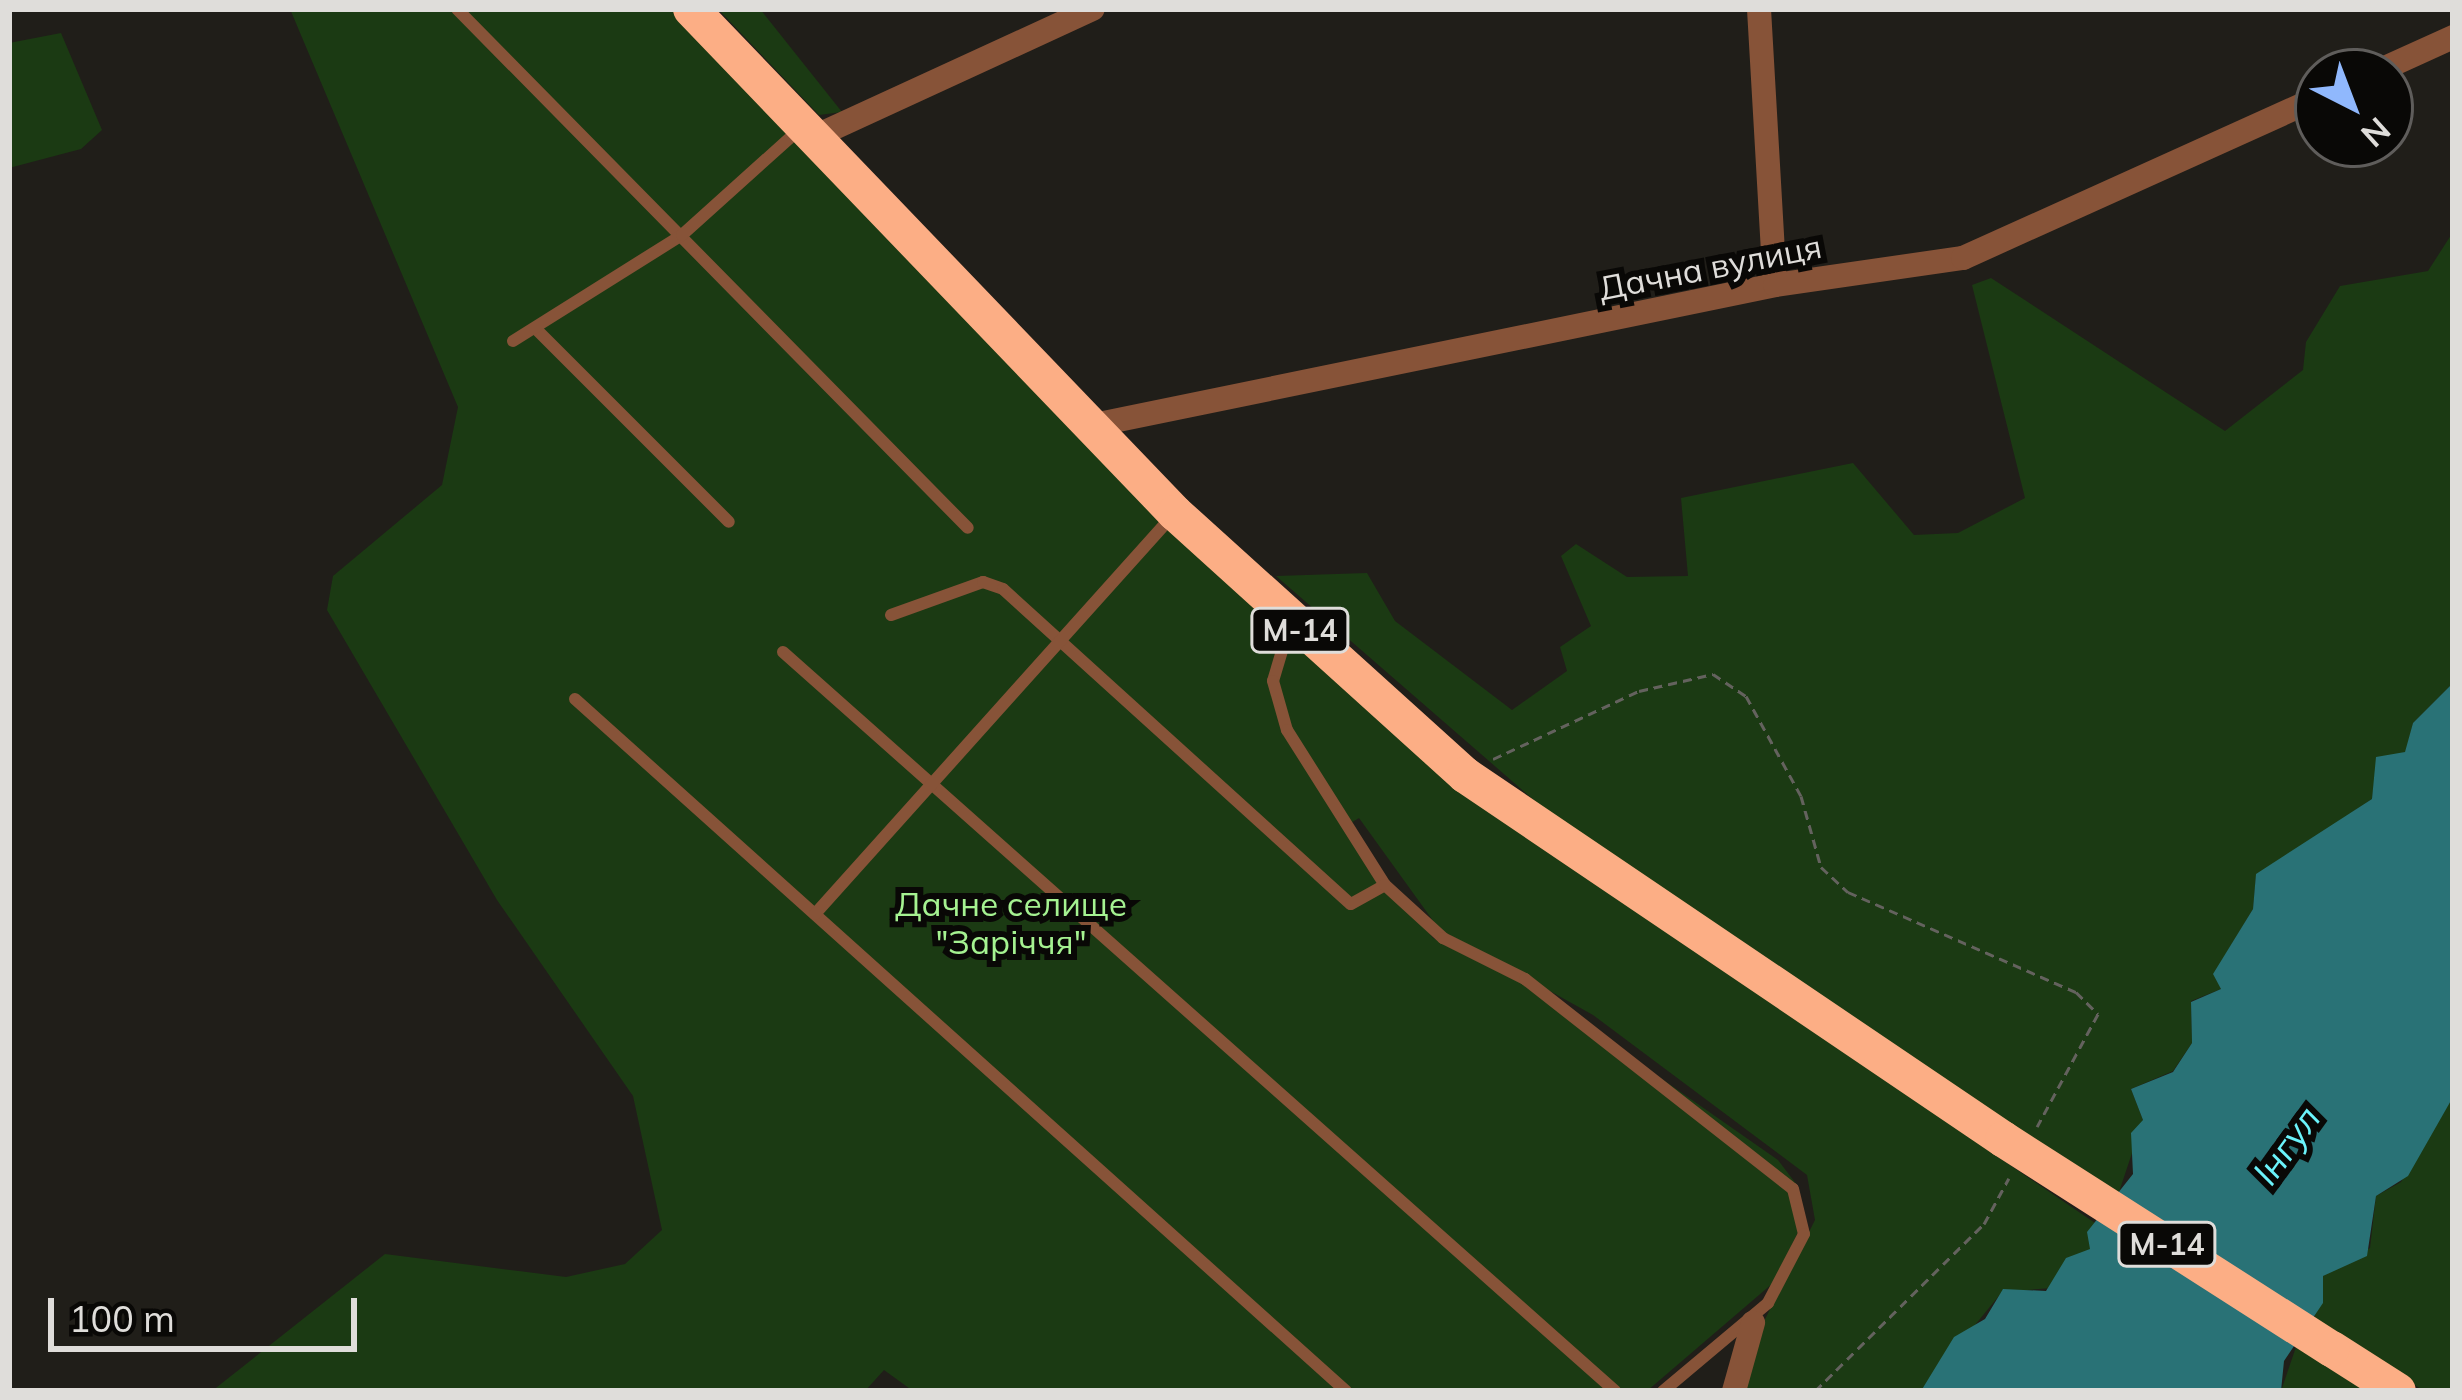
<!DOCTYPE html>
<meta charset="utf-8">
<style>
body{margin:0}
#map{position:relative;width:2462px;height:1400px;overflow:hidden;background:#201e19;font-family:Mulish,sans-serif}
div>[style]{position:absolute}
.green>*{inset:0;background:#1b3a13}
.water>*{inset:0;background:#297276}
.path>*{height:3px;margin-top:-1.5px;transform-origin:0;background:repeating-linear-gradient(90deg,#64625e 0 9px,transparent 0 15px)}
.lane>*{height:12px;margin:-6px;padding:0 6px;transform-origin:6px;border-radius:6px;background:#875338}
.street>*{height:24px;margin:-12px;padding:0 12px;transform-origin:12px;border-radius:12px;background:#875338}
.highway>*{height:36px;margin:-18px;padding:0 18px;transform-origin:18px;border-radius:18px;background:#fcae85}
.highway-bridge>*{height:36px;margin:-18px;padding:0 18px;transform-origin:18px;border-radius:18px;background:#fcae85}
span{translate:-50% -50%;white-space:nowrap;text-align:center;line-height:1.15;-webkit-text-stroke:12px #090806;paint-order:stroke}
.shield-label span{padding:3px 9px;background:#090806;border:3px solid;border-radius:9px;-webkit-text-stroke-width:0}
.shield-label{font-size:30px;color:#dfddda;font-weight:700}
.street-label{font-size:33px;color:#dfddda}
.park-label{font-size:33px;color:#a5f291}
.water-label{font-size:36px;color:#6bf3fb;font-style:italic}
.frame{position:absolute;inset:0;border:12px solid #dfddda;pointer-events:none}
.north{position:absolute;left:2294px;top:48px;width:120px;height:120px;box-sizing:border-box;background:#090806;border:3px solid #5f5d5b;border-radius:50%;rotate:138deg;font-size:33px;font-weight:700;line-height:48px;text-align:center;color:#dfddda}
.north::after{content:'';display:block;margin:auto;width:42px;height:54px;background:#90b8fd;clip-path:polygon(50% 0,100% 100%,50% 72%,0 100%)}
.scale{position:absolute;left:48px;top:1298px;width:309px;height:54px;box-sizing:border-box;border:6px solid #dfddda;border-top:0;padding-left:15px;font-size:36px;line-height:42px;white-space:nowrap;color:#dfddda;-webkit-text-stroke:9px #090806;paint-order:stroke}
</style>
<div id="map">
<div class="green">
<i style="clip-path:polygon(290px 9px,678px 9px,1532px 839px,2095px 1223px,2090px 1249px,2052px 1288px,2002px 1292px,1921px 1391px,1742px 1391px,1753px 1343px,1815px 1220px,1807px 1175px,1593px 1015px,1439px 929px,1359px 818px,1346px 826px,1433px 938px,1526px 984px,1778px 1160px,1797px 1185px,1800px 1228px,1773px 1283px,1647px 1391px,913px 1391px,884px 1370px,865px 1391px,212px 1391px,385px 1254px,566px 1277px,625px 1264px,662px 1230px,633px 1096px,497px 900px,327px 610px,333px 576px,442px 485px,458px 407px)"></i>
<i style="clip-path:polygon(718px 9px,760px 9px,842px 112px,819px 115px)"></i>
<i style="clip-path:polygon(61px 33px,102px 130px,81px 149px,9px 168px,9px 43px)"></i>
<i style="clip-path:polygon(2453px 232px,2453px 683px,2413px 723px,2406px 752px,2377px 759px,2372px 799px,2256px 877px,2253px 909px,2215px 972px,2221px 989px,2191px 1001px,2192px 1043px,2173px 1071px,2131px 1089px,2143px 1120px,2118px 1195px,1550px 814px,1276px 576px,1367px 573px,1395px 621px,1512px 710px,1567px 671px,1560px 647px,1591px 626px,1561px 556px,1576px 544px,1627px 577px,1688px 576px,1681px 498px,1853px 463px,1914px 535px,1958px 533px,2025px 498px,1972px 285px,1991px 278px,2225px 431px,2303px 370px,2306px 342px,2340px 286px,2428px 271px)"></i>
<i style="clip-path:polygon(2453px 1097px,2453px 1391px,2424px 1391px,2314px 1320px,2323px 1276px,2370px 1248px,2376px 1196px,2401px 1182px)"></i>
<i style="clip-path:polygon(2296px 1347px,2366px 1391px,2281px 1391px)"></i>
</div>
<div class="water">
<i style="clip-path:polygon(2453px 683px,2453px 1097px,2408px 1176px,2376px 1196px,2367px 1256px,2323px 1276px,2323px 1303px,2284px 1361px,2281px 1391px,1921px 1391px,1954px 1337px,1985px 1319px,2003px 1289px,2046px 1291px,2066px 1258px,2090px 1249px,2087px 1232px,2133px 1174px,2131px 1133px,2143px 1120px,2131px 1089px,2173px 1072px,2192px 1043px,2191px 1002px,2221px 989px,2213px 974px,2253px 909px,2256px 874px,2372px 799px,2376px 757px,2405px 752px,2413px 723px)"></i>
</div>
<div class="path">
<i style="left:1493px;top:759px;width:161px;rotate:-25deg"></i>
<i style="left:1639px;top:691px;width:76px;rotate:-12.9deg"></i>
<i style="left:1713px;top:674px;width:40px;rotate:34deg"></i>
<i style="left:1746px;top:696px;width:114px;rotate:61.2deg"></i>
<i style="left:1801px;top:796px;width:74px;rotate:74.3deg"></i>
<i style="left:1821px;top:867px;width:37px;rotate:43deg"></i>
<i style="left:1848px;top:892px;width:249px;rotate:23.7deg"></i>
<i style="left:2076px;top:992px;width:31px;rotate:45deg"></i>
<i style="left:2098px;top:1014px;width:128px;rotate:118.4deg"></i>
<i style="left:1815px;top:1391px;width:238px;rotate:-44.7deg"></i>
<i style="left:1984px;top:1224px;width:52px;rotate:-61.5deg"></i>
</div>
<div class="lane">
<i style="left:457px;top:9px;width:728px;rotate:45.45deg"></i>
<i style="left:535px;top:328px;width:274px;rotate:45deg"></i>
<i style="left:513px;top:341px;width:199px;rotate:-32.1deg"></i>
<i style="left:682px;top:235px;width:160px;rotate:-42deg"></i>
<i style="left:891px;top:615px;width:98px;rotate:-19.7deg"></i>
<i style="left:983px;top:582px;width:21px;rotate:19deg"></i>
<i style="left:1003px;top:589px;width:469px;rotate:42.2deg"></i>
<i style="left:1351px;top:904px;width:39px;rotate:-29deg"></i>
<i style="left:1290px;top:624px;width:59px;rotate:106.6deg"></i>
<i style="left:1273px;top:681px;width:51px;rotate:74.1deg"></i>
<i style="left:1287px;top:730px;width:183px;rotate:57.7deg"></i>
<i style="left:1385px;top:885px;width:79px;rotate:42.4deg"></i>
<i style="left:1443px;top:938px;width:92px;rotate:26.6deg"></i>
<i style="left:1525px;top:979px;width:340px;rotate:38.1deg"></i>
<i style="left:1793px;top:1189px;width:46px;rotate:76.3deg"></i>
<i style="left:1804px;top:1234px;width:78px;rotate:117.6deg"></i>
<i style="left:1768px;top:1303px;width:137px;rotate:140deg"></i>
<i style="left:783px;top:652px;width:1113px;rotate:41.61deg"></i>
<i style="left:575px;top:699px;width:1036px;rotate:41.91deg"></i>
<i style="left:815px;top:914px;width:537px;rotate:-48.09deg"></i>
</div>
<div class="street">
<i style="left:1759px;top:9px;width:276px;rotate:86.7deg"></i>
<i style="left:2376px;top:72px;width:85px;rotate:-24.4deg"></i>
<i style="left:812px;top:138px;width:309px;rotate:-24.7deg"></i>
<i style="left:1089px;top:426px;width:700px;rotate:-11.61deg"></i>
<i style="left:1775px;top:285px;width:190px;rotate:-8.2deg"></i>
<i style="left:1963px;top:258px;width:389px;rotate:-24.3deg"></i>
<i style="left:1734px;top:1391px;width:71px;rotate:-74.4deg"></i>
</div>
<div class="highway">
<i style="left:691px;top:9px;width:699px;rotate:46.16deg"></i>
<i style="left:1175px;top:513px;width:391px;rotate:42.1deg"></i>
<i style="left:1465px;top:775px;width:650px;rotate:34.08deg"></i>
<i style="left:2332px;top:1349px;width:78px;rotate:32.5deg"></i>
</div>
<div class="highway-bridge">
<i style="left:2003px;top:1139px;width:390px;rotate:32.6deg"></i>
</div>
<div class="shield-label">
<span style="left:1300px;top:630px">М-14</span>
<span style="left:2167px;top:1244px">М-14</span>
</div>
<div class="street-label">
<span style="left:1710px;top:267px;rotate:-11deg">Дачна вулиця</span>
</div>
<div class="park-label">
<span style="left:1011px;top:923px">Дачне селище<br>"Заріччя"</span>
</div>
<div class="water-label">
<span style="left:2286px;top:1145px;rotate:-54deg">Інгул</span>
</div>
<div class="frame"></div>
<div class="north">N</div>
<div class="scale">100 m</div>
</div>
